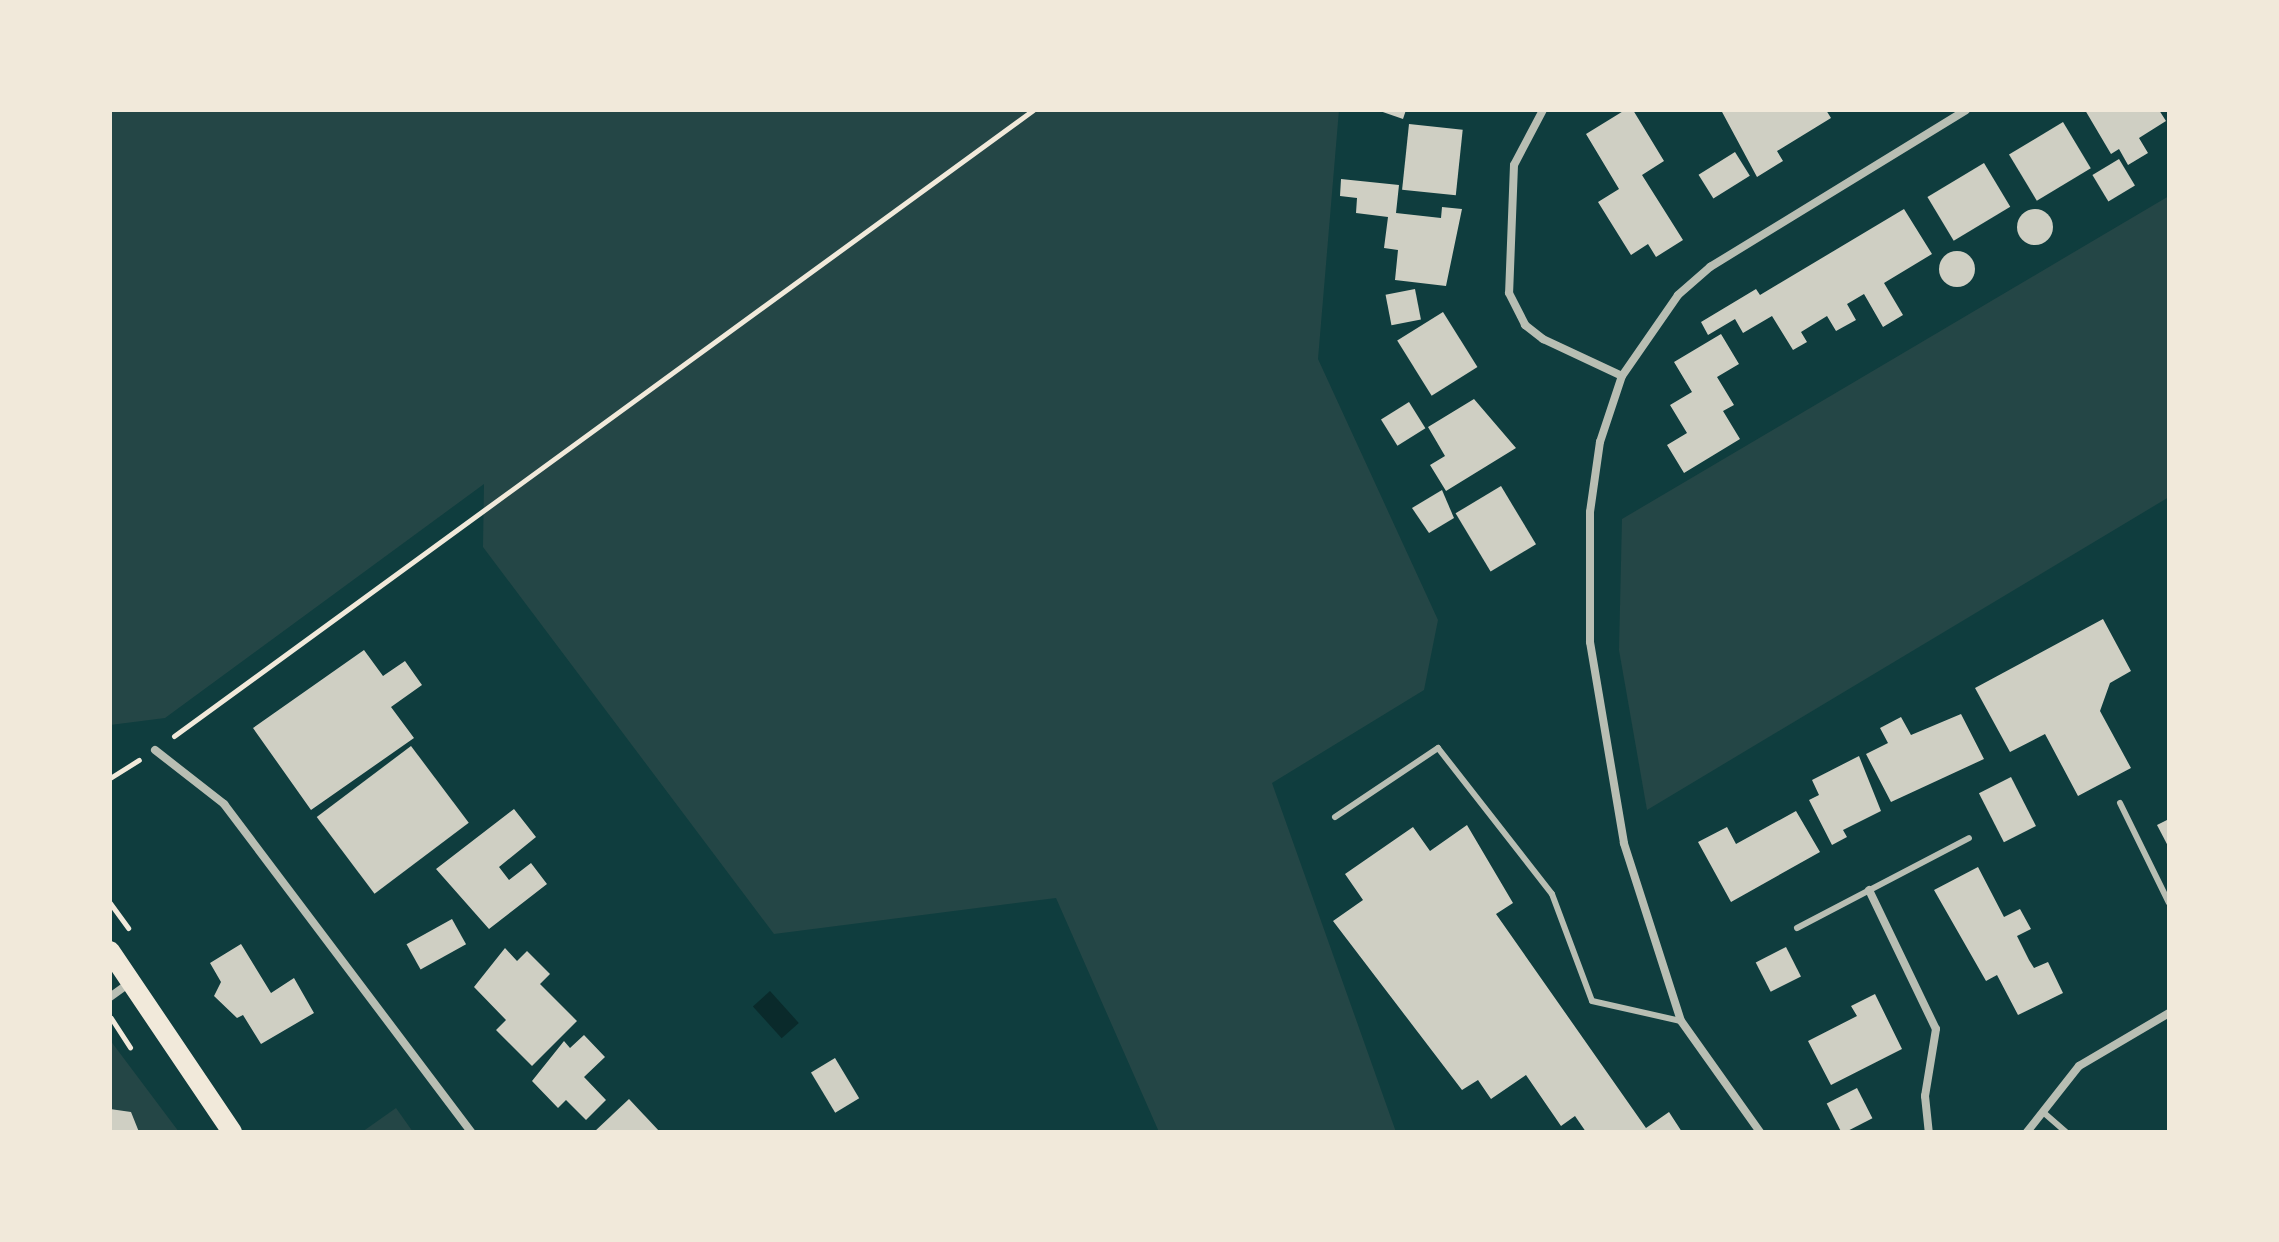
<!DOCTYPE html>
<style>
body{margin:0}
#map{position:relative;width:2279px;height:1242px;overflow:hidden;background:#0f3d3e;font-family:Poppins,sans-serif}
div>[style]{position:absolute}
.green>*{inset:0;background:#244646}
.water>*{inset:0;background:#0a2a2b;transform-origin:0 0}
.building>*{inset:0;background:#cfcfc3;transform-origin:0 0}
.round{border-radius:50%}
.path>*{height:5px;margin:-2.5px;padding:0 2.5px;transform-origin:2.5px;border-radius:2.5px;background:#f1e9da}
.service>*{height:6px;margin:-3px;padding:0 3px;transform-origin:3px;border-radius:3px;background:#b8beb3}
.minor>*{height:8px;margin:-4px;padding:0 4px;transform-origin:4px;border-radius:4px;background:#b8beb3}
.primary>*{height:20px;margin:-10px;padding:0 10px;transform-origin:10px;border-radius:10px;background:#f1e9da}
span{translate:-50% -50%;white-space:nowrap;text-align:center;line-height:1.15;-webkit-text-stroke:8px #f1e9da;paint-order:stroke}
.frame{position:absolute;inset:0;border:112px solid #f1e9da;pointer-events:none}
</style>
<div id="map">
<div class="green">
<i style="clip-path:polygon(110px 110px,1339px 110px,1318px 359px,1438px 620px,1424px 690px,1272px 783px,1396px 1132px,1159px 1132px,1056px 898px,774px 934px,483px 547px,484px 484px,165px 718px,110px 725px)"></i>
<i style="clip-path:polygon(2169px 196px,2169px 497px,1647px 810px,1619px 650px,1622px 519px)"></i>
<i style="clip-path:polygon(110px 1040px,179px 1132px,110px 1132px)"></i>
<i style="clip-path:polygon(396px 1108px,413px 1132px,362px 1132px)"></i>
</div>
<div class="water">
<i style="left:770px;top:991px;width:43px;height:23px;rotate:48deg"></i>
</div>
<div class="building">
<i style="clip-path:polygon(1377px 110px,1406px 110px,1403px 119px)"></i>
<i style="clip-path:polygon(1625px 110px,1633px 110px,1664px 161px,1642px 175px,1683px 240px,1656px 257px,1648px 244px,1631px 255px,1598px 202px,1619px 189px,1586px 134px)"></i>
<i style="clip-path:polygon(1721px 110px,1826px 110px,1831px 118px,1777px 151px,1783px 161px,1757px 177px)"></i>
<i style="clip-path:polygon(2085px 110px,2159px 110px,2166px 121px,2139px 138px,2148px 153px,2128px 165px,2119px 149px,2111px 154px)"></i>
<i style="left:2063px;top:122px;width:54px;height:63px;rotate:59deg"></i>
<i style="left:1409px;top:124px;width:54px;height:66px;rotate:6deg"></i>
<i style="left:1735px;top:152px;width:28px;height:43px;rotate:58deg"></i>
<i style="left:2119px;top:159px;width:31px;height:31px;rotate:59deg"></i>
<i style="left:1984px;top:163px;width:51px;height:66px;rotate:59deg"></i>
<i style="clip-path:polygon(1341px 179px,1399px 185px,1396px 213px,1441px 218px,1442px 207px,1462px 209px,1446px 286px,1395px 280px,1398px 250px,1384px 248px,1388px 217px,1356px 213px,1357px 198px,1340px 196px)"></i>
<i style="clip-path:polygon(1904px 209px,1932px 254px,1884px 283px,1903px 315px,1883px 327px,1864px 294px,1847px 304px,1856px 320px,1836px 331px,1827px 316px,1801px 332px,1807px 342px,1793px 350px,1772px 316px,1743px 333px,1735px 319px,1708px 335px,1701px 322px,1756px 289px,1760px 295px)"></i>
<i class="round" style="left:2017px;top:209px;width:36px;height:36px"></i>
<i class="round" style="left:1939px;top:251px;width:36px;height:36px"></i>
<i style="left:1415px;top:289px;width:31px;height:30px;rotate:79deg"></i>
<i style="left:1443px;top:312px;width:65px;height:54px;rotate:58deg"></i>
<i style="clip-path:polygon(1721px 334px,1739px 364px,1717px 377px,1734px 405px,1723px 411px,1740px 439px,1684px 473px,1667px 445px,1687px 433px,1670px 405px,1692px 392px,1674px 362px)"></i>
<i style="clip-path:polygon(1474px 399px,1516px 448px,1446px 491px,1430px 465px,1445px 456px,1428px 427px)"></i>
<i style="left:1409px;top:402px;width:31px;height:33px;rotate:58deg"></i>
<i style="left:1501px;top:486px;width:68px;height:53px;rotate:59deg"></i>
<i style="clip-path:polygon(1442px 490px,1454px 518px,1429px 533px,1412px 508px)"></i>
<i style="clip-path:polygon(2103px 619px,2131px 671px,2110px 683px,2100px 711px,2131px 768px,2078px 796px,2045px 734px,2010px 752px,1975px 688px)"></i>
<i style="clip-path:polygon(364px 650px,383px 676px,405px 661px,422px 685px,391px 707px,414px 738px,311px 810px,253px 728px)"></i>
<i style="clip-path:polygon(1961px 714px,1984px 759px,1891px 802px,1866px 754px,1888px 743px,1880px 728px,1901px 717px,1911px 735px)"></i>
<i style="left:411px;top:746px;width:96px;height:118px;rotate:53deg"></i>
<i style="clip-path:polygon(1859px 756px,1881px 811px,1843px 830px,1847px 837px,1832px 845px,1809px 800px,1819px 795px,1812px 780px)"></i>
<i style="left:2011px;top:777px;width:55px;height:36px;rotate:63deg"></i>
<i style="clip-path:polygon(514px 809px,536px 837px,499px 867px,509px 880px,531px 863px,547px 884px,489px 929px,436px 869px)"></i>
<i style="clip-path:polygon(1796px 811px,1820px 852px,1731px 902px,1698px 842px,1727px 827px,1736px 844px)"></i>
<i style="clip-path:polygon(2169px 819px,2169px 848px,2157px 825px)"></i>
<i style="clip-path:polygon(1467px 825px,1513px 903px,1496px 914px,1646px 1128px,1669px 1112px,1682px 1132px,1586px 1132px,1575px 1116px,1561px 1126px,1526px 1075px,1491px 1099px,1478px 1080px,1462px 1090px,1333px 921px,1363px 900px,1345px 874px,1413px 827px,1430px 851px)"></i>
<i style="clip-path:polygon(1978px 867px,2004px 917px,2020px 909px,2031px 929px,2017px 936px,2029px 960px,2034px 968px,2048px 962px,2063px 993px,2018px 1015px,1997px 975px,1986px 981px,1934px 890px)"></i>
<i style="left:452px;top:919px;width:29px;height:52px;rotate:61deg"></i>
<i style="clip-path:polygon(241px 944px,271px 993px,294px 978px,314px 1013px,261px 1044px,243px 1015px,237px 1018px,214px 996px,221px 982px,210px 963px)"></i>
<i style="left:1786px;top:947px;width:33px;height:34px;rotate:63deg"></i>
<i style="clip-path:polygon(505px 948px,517px 961px,527px 951px,550px 974px,540px 984px,577px 1021px,532px 1066px,496px 1030px,506px 1020px,474px 987px)"></i>
<i style="clip-path:polygon(1875px 994px,1902px 1049px,1831px 1085px,1808px 1041px,1857px 1016px,1851px 1006px)"></i>
<i style="clip-path:polygon(584px 1035px,605px 1057px,584px 1077px,606px 1100px,586px 1120px,566px 1100px,558px 1108px,532px 1081px,564px 1041px,570px 1048px)"></i>
<i style="left:835px;top:1058px;width:47px;height:28px;rotate:59deg"></i>
<i style="left:1857px;top:1088px;width:34px;height:34px;rotate:63deg"></i>
<i style="clip-path:polygon(629px 1099px,660px 1132px,594px 1132px)"></i>
<i style="clip-path:polygon(110px 1109px,131px 1112px,139px 1132px,110px 1132px)"></i>
</div>
<div class="path">
<i style="left:174px;top:736px;width:1063px;rotate:-36.08deg"></i>
<i style="left:110px;top:778px;width:34px;rotate:-32deg"></i>
<i style="left:110px;top:903px;width:31px;rotate:54deg"></i>
<i style="left:111px;top:1018px;width:35px;rotate:57deg"></i>
</div>
<div class="service">
<i style="left:2120px;top:803px;width:111px;rotate:63.9deg"></i>
<i style="left:1335px;top:817px;width:124px;rotate:-33.8deg"></i>
<i style="left:1438px;top:748px;width:185px;rotate:52deg"></i>
<i style="left:1552px;top:894px;width:114px;rotate:69.5deg"></i>
<i style="left:1592px;top:1001px;width:91px;rotate:12.7deg"></i>
<i style="left:1797px;top:928px;width:194px;rotate:-27.6deg"></i>
<i style="left:2043px;top:1112px;width:30px;rotate:41deg"></i>
</div>
<div class="minor">
<i style="left:1543px;top:110px;width:62px;rotate:117.8deg"></i>
<i style="left:1514px;top:165px;width:128px;rotate:92.2deg"></i>
<i style="left:1509px;top:293px;width:36px;rotate:63deg"></i>
<i style="left:1525px;top:325px;width:23px;rotate:38deg"></i>
<i style="left:1543px;top:339px;width:87px;rotate:25.1deg"></i>
<i style="left:155px;top:750px;width:88px;rotate:38deg"></i>
<i style="left:224px;top:804px;width:411px;rotate:53deg"></i>
<i style="left:1869px;top:890px;width:154px;rotate:64.3deg"></i>
<i style="left:1936px;top:1029px;width:68px;rotate:99.3deg"></i>
<i style="left:1925px;top:1096px;width:36px;rotate:84deg"></i>
<i style="left:110px;top:997px;width:24px;rotate:-36deg"></i>
<i style="left:1760px;top:1132px;width:136px;rotate:-125.4deg"></i>
<i style="left:1681px;top:1021px;width:187px;rotate:-107.8deg"></i>
<i style="left:1624px;top:843px;width:204px;rotate:-99.6deg"></i>
<i style="left:1590px;top:642px;width:130px;rotate:-90deg"></i>
<i style="left:1590px;top:512px;width:71px;rotate:-81.9deg"></i>
<i style="left:1600px;top:442px;width:70px;rotate:-71.6deg"></i>
<i style="left:1622px;top:376px;width:98px;rotate:-55.3deg"></i>
<i style="left:1678px;top:295px;width:43px;rotate:-41.2deg"></i>
<i style="left:1710px;top:267px;width:300px;rotate:-31.5deg"></i>
<i style="left:2027px;top:1132px;width:84px;rotate:-51.8deg"></i>
<i style="left:2079px;top:1066px;width:104px;rotate:-30.5deg"></i>
</div>
<div class="primary">
<i style="left:110px;top:951px;width:218px;rotate:56deg"></i>
</div>
<div class="frame"></div>
</div>
